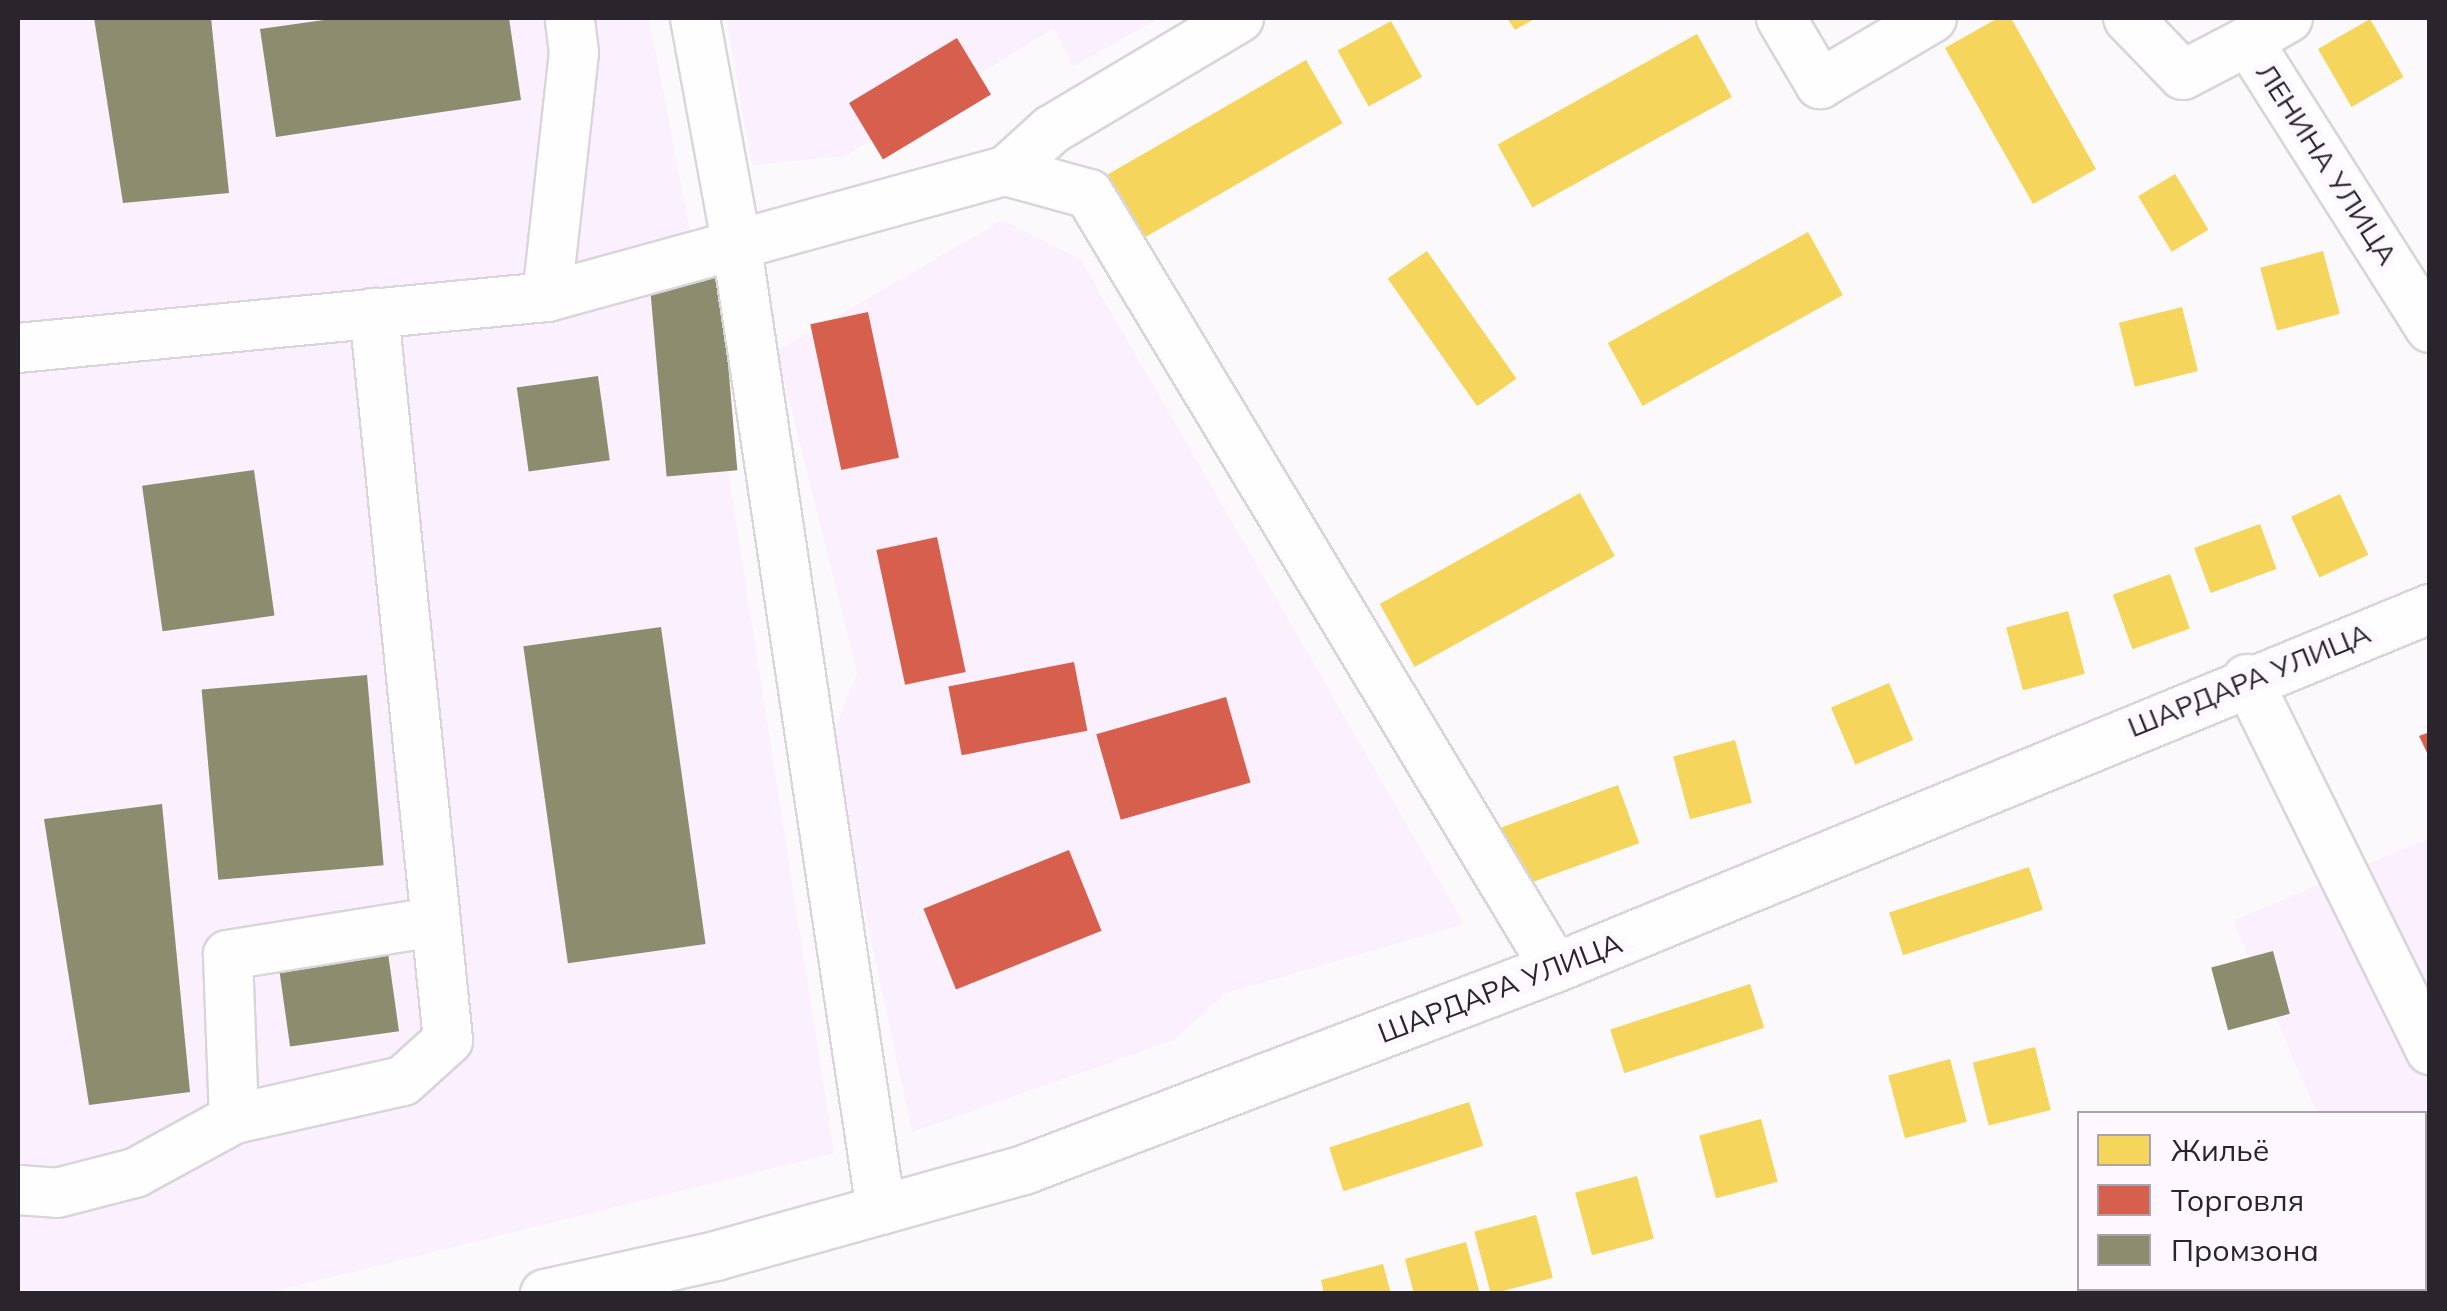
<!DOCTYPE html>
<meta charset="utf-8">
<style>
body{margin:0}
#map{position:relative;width:2447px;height:1311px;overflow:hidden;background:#fcf9fd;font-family:Mulish,sans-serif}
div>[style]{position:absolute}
.built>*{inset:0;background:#faf0fe}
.homes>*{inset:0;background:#f6d55c;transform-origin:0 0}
.shops>*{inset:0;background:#d6604d;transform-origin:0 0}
.industry>*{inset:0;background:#8c8c6e;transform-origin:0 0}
.roads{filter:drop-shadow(2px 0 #d9d5da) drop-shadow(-2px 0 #d9d5da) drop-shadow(0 2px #d9d5da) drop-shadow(0 -2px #d9d5da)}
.minor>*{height:48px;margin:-24px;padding:0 24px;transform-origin:24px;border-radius:24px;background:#fffeff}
span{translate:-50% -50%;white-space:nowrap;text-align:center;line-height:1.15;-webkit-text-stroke:10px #fdf7ff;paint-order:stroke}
.street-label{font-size:28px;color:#2a242c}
.frame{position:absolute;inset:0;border:20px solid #2a242c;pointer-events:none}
.legend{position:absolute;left:2077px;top:1111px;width:350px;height:180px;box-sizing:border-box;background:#fdf7ff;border:2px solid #a9a3ab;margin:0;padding:12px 18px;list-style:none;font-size:30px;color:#2a242c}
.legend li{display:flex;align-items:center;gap:20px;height:50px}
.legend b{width:50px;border:2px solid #a9a3ab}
</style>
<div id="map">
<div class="built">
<i style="clip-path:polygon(18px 18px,649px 18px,694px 252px,834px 1153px,267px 1293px,18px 1293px)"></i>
<i style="clip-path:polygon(726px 18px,1160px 18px,1073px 66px,1054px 28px,845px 156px,752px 165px)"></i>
<i style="clip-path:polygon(1003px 220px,1081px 260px,1464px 924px,1226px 993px,1174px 1040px,912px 1132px,829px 742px,857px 674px,777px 351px)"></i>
<i style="clip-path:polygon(2429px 838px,2429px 1293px,2396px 1293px,2394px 1289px,2424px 1288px,2424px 1114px,2317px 1113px,2233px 921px)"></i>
</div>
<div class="homes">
<i style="clip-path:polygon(1507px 18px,1536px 18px,1515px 30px)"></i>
<i style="clip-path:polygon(1998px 18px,2011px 18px,2096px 169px,2033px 204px,1945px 48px)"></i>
<i style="left:2370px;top:19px;width:67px;height:60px;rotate:60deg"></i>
<i style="left:1391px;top:21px;width:64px;height:61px;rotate:61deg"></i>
<i style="left:1697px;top:34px;width:72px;height:228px;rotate:61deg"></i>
<i style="left:1306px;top:60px;width:73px;height:229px;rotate:60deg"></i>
<i style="left:2175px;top:174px;width:65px;height:43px;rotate:59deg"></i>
<i style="left:1808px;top:232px;width:72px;height:229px;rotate:61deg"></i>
<i style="left:1427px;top:251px;width:156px;height:48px;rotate:55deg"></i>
<i style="left:2323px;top:251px;width:65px;height:65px;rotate:75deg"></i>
<i style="left:2182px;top:307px;width:66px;height:65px;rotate:76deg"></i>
<i style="left:1580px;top:493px;width:72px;height:229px;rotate:61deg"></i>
<i style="left:2340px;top:494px;width:67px;height:54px;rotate:65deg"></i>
<i style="left:2260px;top:524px;width:48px;height:70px;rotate:70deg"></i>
<i style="left:2170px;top:574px;width:58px;height:61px;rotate:70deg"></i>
<i style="left:2068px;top:611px;width:65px;height:64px;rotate:75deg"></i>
<i style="left:1889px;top:683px;width:62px;height:63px;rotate:67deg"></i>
<i style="left:1735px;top:740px;width:65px;height:64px;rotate:75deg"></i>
<i style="left:1618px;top:785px;width:62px;height:127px;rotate:70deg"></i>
<i style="left:2029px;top:867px;width:45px;height:147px;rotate:72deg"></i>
<i style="left:1750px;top:984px;width:46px;height:147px;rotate:72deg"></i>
<i style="left:2035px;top:1047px;width:65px;height:64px;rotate:76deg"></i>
<i style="left:1950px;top:1059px;width:65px;height:64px;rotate:75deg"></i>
<i style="left:1469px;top:1102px;width:46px;height:147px;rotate:72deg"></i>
<i style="left:1761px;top:1119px;width:65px;height:64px;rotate:75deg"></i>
<i style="left:1637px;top:1176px;width:65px;height:64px;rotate:75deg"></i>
<i style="left:1536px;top:1215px;width:65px;height:64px;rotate:75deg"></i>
<i style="clip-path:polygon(1466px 1242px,1480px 1294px,1414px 1294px,1405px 1259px)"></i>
<i style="clip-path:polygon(1383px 1264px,1391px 1294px,1324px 1294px,1321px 1280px)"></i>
</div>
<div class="shops">
<i style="left:957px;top:38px;width:66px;height:126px;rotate:59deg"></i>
<i style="left:868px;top:312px;width:149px;height:59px;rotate:78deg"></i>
<i style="left:937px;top:537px;width:138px;height:62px;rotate:78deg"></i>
<i style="left:1074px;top:662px;width:70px;height:128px;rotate:79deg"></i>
<i style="left:1226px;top:697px;width:89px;height:135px;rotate:74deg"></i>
<i style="clip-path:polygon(2430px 732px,2430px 759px,2419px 736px)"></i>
<i style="left:1069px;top:850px;width:87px;height:157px;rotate:68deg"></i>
</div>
<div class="industry">
<i style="clip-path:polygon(94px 18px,211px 18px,229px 193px,123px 203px)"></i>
<i style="clip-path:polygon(338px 18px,509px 18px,521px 100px,276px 137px,260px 29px)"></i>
<i style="left:720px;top:272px;width:199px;height:71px;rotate:85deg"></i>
<i style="left:598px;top:376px;width:85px;height:82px;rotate:82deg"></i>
<i style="left:254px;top:470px;width:147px;height:113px;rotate:82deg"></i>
<i style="left:661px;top:627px;width:320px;height:139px;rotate:82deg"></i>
<i style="left:367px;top:675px;width:191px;height:166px;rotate:85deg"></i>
<i style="clip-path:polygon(162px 804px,190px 1092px,89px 1105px,44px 819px)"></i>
<i style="left:387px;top:946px;width:86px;height:110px;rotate:82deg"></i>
<i style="left:2273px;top:951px;width:65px;height:64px;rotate:75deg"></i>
</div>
<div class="roads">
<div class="minor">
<i style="left:695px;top:18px;width:227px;rotate:79.6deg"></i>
<i style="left:736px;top:241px;width:980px;rotate:81.49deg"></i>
<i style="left:1781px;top:18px;width:77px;rotate:59.4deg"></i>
<i style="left:1820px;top:84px;width:130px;rotate:-30.5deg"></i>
<i style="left:2128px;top:18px;width:79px;rotate:46deg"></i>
<i style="left:2183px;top:75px;width:73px;rotate:-27.6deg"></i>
<i style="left:2288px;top:18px;width:46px;rotate:150.1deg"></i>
<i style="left:2248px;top:41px;width:340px;rotate:57.6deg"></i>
<i style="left:1006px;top:171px;width:61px;rotate:-42.3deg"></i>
<i style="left:1051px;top:130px;width:219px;rotate:-30.8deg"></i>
<i style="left:547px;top:297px;width:245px;rotate:-83.7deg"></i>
<i style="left:574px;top:53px;width:35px;rotate:-97deg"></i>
<i style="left:18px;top:348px;width:531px;rotate:-5.51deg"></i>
<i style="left:547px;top:297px;width:476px;rotate:-15.4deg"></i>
<i style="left:1006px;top:171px;width:86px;rotate:15.5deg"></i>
<i style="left:1089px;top:194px;width:903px;rotate:58.95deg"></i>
<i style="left:2247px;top:679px;width:414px;rotate:63.7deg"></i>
<i style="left:234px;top:1119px;width:164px;rotate:-92.1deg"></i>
<i style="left:228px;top:955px;width:210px;rotate:-9.1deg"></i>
<i style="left:18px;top:1190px;width:39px;rotate:4deg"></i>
<i style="left:57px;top:1193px;width:81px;rotate:-14.4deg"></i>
<i style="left:135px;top:1173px;width:113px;rotate:-28.6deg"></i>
<i style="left:234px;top:1119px;width:173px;rotate:-12.7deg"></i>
<i style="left:403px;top:1081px;width:61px;rotate:-42.3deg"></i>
<i style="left:448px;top:1040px;width:731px;rotate:-95.81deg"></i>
<i style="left:545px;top:1294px;width:175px;rotate:-12.5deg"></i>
<i style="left:716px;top:1256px;width:320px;rotate:-15.6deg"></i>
<i style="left:1024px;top:1170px;width:568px;rotate:-20.83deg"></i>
<i style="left:1555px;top:968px;width:946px;rotate:-22.31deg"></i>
</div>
</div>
<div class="street-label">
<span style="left:2327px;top:164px;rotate:57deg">ЛЕНИНА УЛИЦА</span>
<span style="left:2249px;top:680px;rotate:-22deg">ШАРДАРА УЛИЦА</span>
<span style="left:1500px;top:988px;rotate:-21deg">ШАРДАРА УЛИЦА</span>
</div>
<div class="frame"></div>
<ul class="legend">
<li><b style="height:28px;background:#f6d55c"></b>Жильё</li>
<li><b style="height:28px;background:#d6604d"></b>Торговля</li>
<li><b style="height:28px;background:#8c8c6e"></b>Промзона</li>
</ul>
</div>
